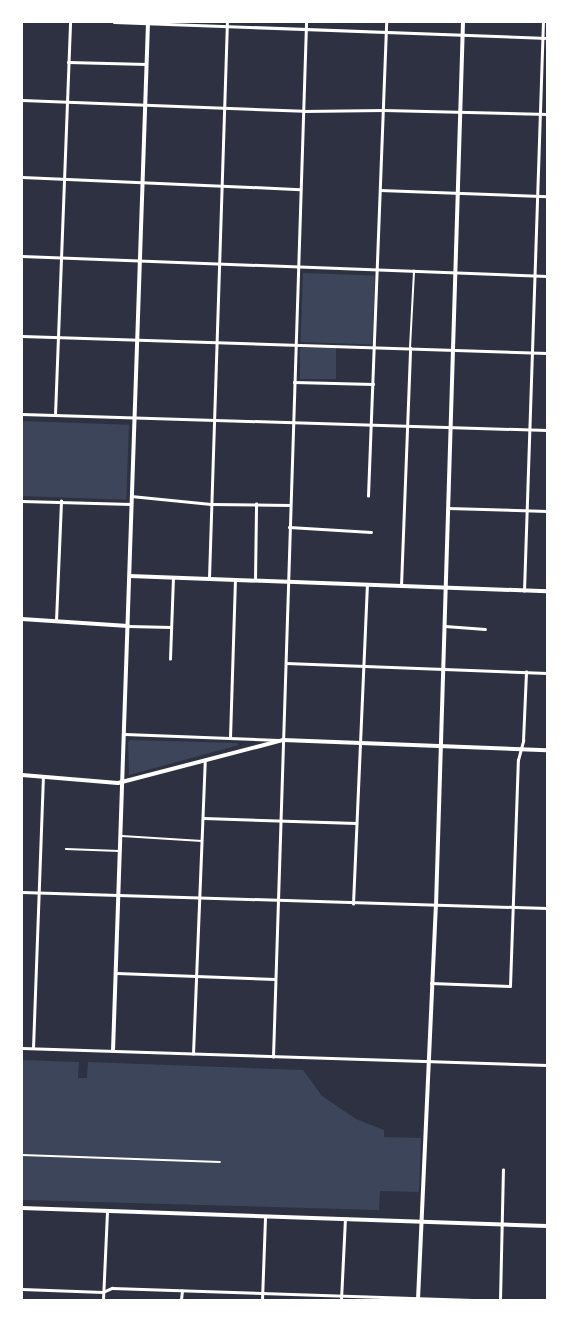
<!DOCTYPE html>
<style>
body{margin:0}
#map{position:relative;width:569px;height:1322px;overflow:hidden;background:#2d3142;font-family:Montserrat,sans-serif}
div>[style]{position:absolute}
.green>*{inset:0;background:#3c4559;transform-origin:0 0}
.service>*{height:1.5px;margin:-0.75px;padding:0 0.75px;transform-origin:0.75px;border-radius:0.75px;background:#fff}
.pedestrian>*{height:2px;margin:-1px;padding:0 1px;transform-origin:1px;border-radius:1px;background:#fff}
.minor>*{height:2.5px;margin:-1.25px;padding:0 1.25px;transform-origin:1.25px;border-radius:1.25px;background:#fff}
.tertiary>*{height:3.5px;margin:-1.75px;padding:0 1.75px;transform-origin:1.75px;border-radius:1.75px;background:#fff}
.secondary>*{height:4px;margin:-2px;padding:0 2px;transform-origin:2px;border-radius:2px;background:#fff}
span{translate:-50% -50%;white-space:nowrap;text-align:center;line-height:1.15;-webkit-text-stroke:3px #fff;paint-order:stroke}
.frame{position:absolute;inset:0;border:23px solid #fff;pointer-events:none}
</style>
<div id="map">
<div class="green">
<i style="left:303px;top:273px;width:72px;height:69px;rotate:2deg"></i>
<i style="left:300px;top:348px;width:36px;height:31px"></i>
<i style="left:22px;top:421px;width:107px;height:75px;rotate:2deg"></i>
<i style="clip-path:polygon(130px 740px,237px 743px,239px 745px,129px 775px,128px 742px)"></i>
<i style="clip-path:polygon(22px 1060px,79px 1062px,78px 1078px,87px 1078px,88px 1062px,303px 1070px,322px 1096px,356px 1119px,384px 1130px,384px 1137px,421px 1138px,419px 1192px,380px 1191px,379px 1210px,22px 1200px)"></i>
</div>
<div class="service">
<i style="left:410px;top:348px;width:77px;rotate:-87deg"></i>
<i style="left:122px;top:836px;width:80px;rotate:3.6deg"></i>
<i style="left:66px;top:849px;width:53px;rotate:2.2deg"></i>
</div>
<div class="pedestrian">
<i style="left:22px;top:1155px;width:198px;rotate:2deg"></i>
</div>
<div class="minor">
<i style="left:114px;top:22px;width:433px;rotate:2.1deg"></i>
<i style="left:68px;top:62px;width:78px;rotate:1.5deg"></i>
<i style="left:22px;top:100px;width:281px;rotate:2.2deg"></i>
<i style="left:303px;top:111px;width:81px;rotate:-0.7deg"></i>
<i style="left:384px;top:110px;width:163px;rotate:1.4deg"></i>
<i style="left:22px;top:177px;width:278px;rotate:2.5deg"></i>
<i style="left:380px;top:190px;width:167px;rotate:2.1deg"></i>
<i style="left:22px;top:256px;width:525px;rotate:2.18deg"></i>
<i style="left:22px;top:336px;width:525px;rotate:1.85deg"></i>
<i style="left:294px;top:382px;width:79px;rotate:1.5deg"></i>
<i style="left:22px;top:414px;width:525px;rotate:1.75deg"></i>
<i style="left:55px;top:415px;width:393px;rotate:-87.8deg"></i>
<i style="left:131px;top:496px;width:80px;rotate:5.7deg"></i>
<i style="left:211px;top:504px;width:79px;rotate:0.7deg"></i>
<i style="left:368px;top:496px;width:474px;rotate:-87.8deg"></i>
<i style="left:22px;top:501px;width:109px;rotate:1.6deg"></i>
<i style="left:448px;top:508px;width:99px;rotate:1.7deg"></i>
<i style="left:289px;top:527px;width:82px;rotate:3.5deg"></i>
<i style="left:209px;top:578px;width:556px;rotate:-88.15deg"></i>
<i style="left:255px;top:580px;width:76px;rotate:-89.2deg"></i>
<i style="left:401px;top:586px;width:238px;rotate:-87.8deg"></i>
<i style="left:524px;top:591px;width:569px;rotate:-88.09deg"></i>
<i style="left:56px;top:621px;width:120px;rotate:-87.6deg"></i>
<i style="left:128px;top:626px;width:43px;rotate:1.3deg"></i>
<i style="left:445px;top:626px;width:40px;rotate:4.3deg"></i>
<i style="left:170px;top:659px;width:81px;rotate:-87.9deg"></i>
<i style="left:286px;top:663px;width:261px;rotate:2.2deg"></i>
<i style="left:125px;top:734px;width:153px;rotate:2.2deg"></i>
<i style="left:230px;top:738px;width:158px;rotate:-88.2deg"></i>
<i style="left:204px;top:818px;width:152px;rotate:1.9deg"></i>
<i style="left:22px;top:892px;width:525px;rotate:1.75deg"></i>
<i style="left:353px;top:904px;width:319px;rotate:-87.5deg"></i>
<i style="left:117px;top:973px;width:158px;rotate:2.2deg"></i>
<i style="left:431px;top:983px;width:79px;rotate:2.2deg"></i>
<i style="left:510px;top:986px;width:226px;rotate:-88deg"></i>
<i style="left:518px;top:760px;width:20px;rotate:-75deg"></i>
<i style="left:523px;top:741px;width:69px;rotate:-87.5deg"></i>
<i style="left:22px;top:1048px;width:525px;rotate:1.85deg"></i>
<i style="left:33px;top:1048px;width:271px;rotate:-87.9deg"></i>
<i style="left:193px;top:1054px;width:294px;rotate:-87.7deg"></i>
<i style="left:273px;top:1057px;width:1036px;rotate:-88.17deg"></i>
<i style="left:22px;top:1289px;width:81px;rotate:2.1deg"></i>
<i style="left:103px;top:1292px;width:10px;rotate:-24deg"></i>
<i style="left:112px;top:1288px;width:368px;rotate:1.9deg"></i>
<i style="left:103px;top:1300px;width:89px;rotate:-87.4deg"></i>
<i style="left:181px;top:1300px;width:9px;rotate:-84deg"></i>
<i style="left:262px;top:1300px;width:83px;rotate:-87.9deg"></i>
<i style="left:341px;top:1300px;width:81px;rotate:-87.2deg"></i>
<i style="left:500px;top:1300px;width:130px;rotate:-88.7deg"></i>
</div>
<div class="tertiary">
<i style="left:130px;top:576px;width:417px;rotate:2.1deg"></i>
<i style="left:22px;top:619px;width:106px;rotate:3.8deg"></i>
<i style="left:113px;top:1051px;width:1030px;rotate:-88.05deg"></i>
<i style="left:22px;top:1208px;width:525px;rotate:1.96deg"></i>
<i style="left:418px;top:1300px;width:394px;rotate:-87.4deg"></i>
<i style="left:436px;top:906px;width:884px;rotate:-88.25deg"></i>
</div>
<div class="secondary">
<i style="left:22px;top:775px;width:96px;rotate:4.8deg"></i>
<i style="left:118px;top:783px;width:171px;rotate:-14.6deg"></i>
<i style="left:283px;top:740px;width:264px;rotate:2.2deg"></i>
</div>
<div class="frame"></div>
</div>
